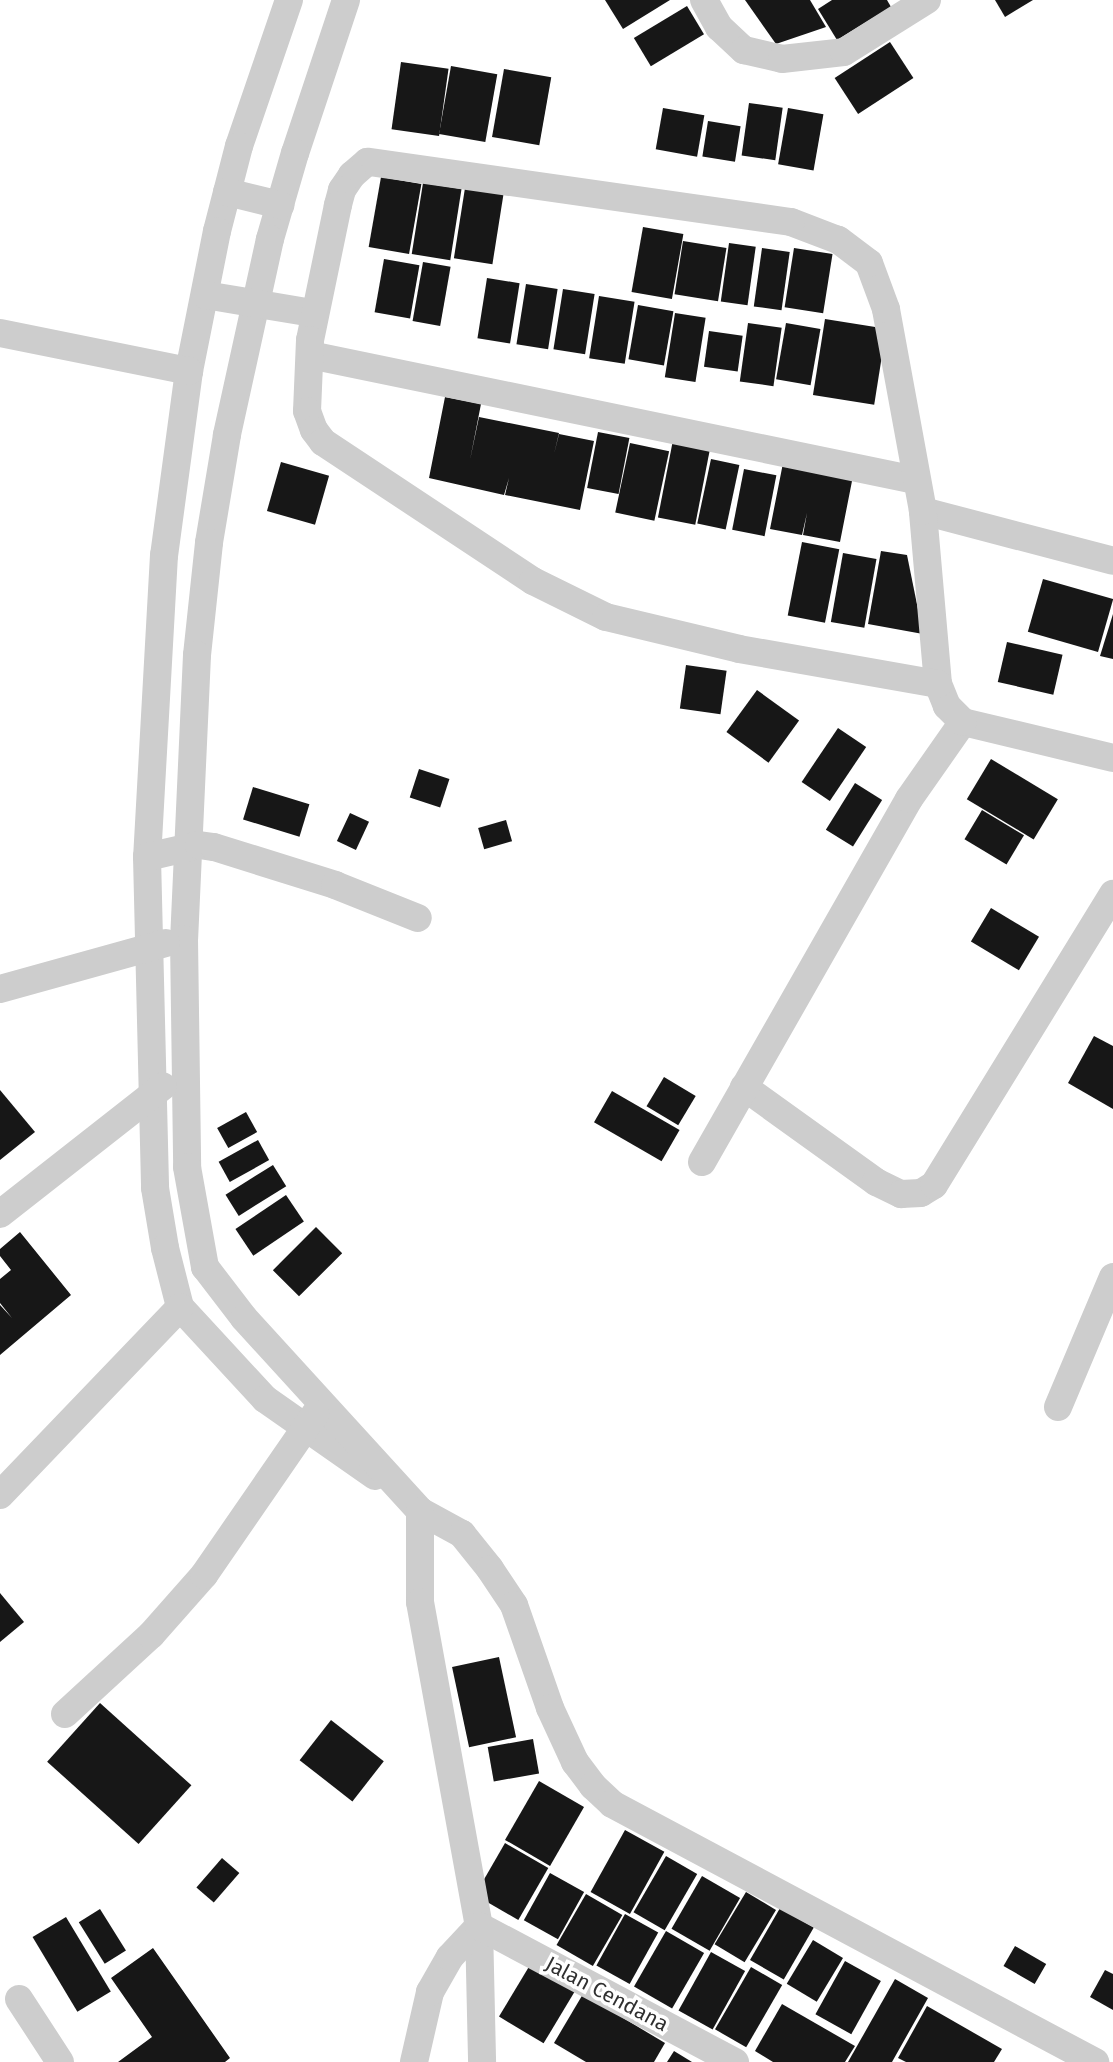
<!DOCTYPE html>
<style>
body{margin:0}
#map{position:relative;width:1113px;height:2062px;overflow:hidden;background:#fff;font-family:"Fira Sans",sans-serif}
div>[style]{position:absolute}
.building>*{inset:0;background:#171717;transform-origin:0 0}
.minor>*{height:28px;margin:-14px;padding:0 14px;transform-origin:14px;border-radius:14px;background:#cdcdcd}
span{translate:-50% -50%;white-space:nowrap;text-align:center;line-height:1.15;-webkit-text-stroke:7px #fff;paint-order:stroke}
.street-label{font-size:21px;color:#303030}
</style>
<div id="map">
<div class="building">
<i style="clip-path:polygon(605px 0,670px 0,623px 29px)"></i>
<i style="clip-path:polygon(745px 0,810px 0,826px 27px,776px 44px)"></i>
<i style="clip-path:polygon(832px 0,887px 0,891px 7px,837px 40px,818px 9px)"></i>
<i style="clip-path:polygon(995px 0,1033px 0,1005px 17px)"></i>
<i style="left:687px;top:6px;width:33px;height:62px;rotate:59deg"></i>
<i style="left:890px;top:42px;width:43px;height:66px;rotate:57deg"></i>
<i style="left:401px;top:62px;width:48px;height:68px;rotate:8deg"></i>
<i style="left:451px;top:66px;width:47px;height:69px;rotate:10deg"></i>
<i style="left:504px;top:69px;width:48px;height:69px;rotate:10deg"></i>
<i style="left:749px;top:103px;width:34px;height:53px;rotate:8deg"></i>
<i style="left:663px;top:108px;width:42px;height:42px;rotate:10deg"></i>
<i style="left:788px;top:108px;width:36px;height:57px;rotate:10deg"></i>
<i style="left:708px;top:121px;width:33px;height:36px;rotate:9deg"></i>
<i style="left:381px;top:177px;width:41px;height:71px;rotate:10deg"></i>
<i style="left:423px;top:183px;width:39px;height:72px;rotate:9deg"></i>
<i style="left:465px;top:188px;width:39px;height:71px;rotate:9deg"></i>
<i style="left:643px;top:227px;width:41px;height:66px;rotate:10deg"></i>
<i style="left:683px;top:241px;width:44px;height:54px;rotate:9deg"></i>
<i style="left:729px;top:243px;width:27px;height:59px;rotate:8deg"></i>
<i style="left:762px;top:248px;width:28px;height:59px;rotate:8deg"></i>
<i style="left:794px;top:248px;width:39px;height:60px;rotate:9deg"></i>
<i style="left:384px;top:259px;width:36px;height:54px;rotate:10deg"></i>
<i style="left:423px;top:262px;width:28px;height:60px;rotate:10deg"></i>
<i style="left:487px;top:278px;width:33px;height:61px;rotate:9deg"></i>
<i style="left:526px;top:284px;width:32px;height:61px;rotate:9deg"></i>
<i style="left:563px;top:289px;width:32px;height:61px;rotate:9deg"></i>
<i style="left:599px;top:296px;width:36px;height:63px;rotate:9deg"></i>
<i style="left:638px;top:305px;width:36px;height:55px;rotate:10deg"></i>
<i style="left:675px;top:313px;width:31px;height:65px;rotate:9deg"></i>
<i style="left:825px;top:319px;width:62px;height:77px;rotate:9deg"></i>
<i style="left:748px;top:323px;width:34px;height:59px;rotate:8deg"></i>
<i style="left:786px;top:323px;width:35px;height:57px;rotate:10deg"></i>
<i style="left:709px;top:331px;width:34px;height:36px;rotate:8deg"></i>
<i style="clip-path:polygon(445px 397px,481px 404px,470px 460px,479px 417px,559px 433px,554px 454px,559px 434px,594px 441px,580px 510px,505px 495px,509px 478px,504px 495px,429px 478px)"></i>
<i style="left:598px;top:432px;width:32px;height:57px;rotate:11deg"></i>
<i style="left:673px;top:440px;width:38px;height:79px;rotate:11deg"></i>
<i style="left:630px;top:443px;width:40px;height:71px;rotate:12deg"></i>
<i style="left:711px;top:459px;width:29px;height:66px;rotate:12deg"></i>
<i style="left:281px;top:462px;width:50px;height:51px;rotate:16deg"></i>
<i style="clip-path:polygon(783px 463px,853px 476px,840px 542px,803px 535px,807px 513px,802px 535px,770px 529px)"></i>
<i style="left:744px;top:469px;width:33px;height:62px;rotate:11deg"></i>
<i style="left:802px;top:542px;width:38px;height:75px;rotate:11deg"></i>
<i style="clip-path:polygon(881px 551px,907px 555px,923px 634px,868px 624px)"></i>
<i style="left:843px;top:553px;width:34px;height:70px;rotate:10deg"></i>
<i style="left:1043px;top:579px;width:73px;height:55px;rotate:16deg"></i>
<i style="clip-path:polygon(1113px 614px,1113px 659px,1100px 656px)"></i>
<i style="left:1007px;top:642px;width:57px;height:41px;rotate:13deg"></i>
<i style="left:686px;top:665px;width:41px;height:44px;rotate:8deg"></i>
<i style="left:757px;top:690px;width:52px;height:52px;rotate:36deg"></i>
<i style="left:838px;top:728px;width:34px;height:65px;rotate:34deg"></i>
<i style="left:991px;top:759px;width:78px;height:47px;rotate:31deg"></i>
<i style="left:419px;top:769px;width:32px;height:30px;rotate:18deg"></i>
<i style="left:855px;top:783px;width:32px;height:55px;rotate:32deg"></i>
<i style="left:253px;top:787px;width:59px;height:34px;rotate:17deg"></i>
<i style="left:982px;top:810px;width:49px;height:34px;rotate:31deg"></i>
<i style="left:350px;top:813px;width:21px;height:31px;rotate:25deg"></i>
<i style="left:506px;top:820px;width:22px;height:29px;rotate:74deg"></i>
<i style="left:991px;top:908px;width:56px;height:39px;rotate:31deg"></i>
<i style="clip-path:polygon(1094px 1036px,1113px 1046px,1113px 1109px,1068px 1083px)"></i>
<i style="left:664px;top:1077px;width:37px;height:34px;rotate:31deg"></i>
<i style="clip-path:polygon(0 1090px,35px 1132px,0 1160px)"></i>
<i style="left:612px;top:1091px;width:78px;height:36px;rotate:30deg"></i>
<i style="left:246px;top:1112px;width:23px;height:33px;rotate:61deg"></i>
<i style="left:258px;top:1140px;width:23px;height:45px;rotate:61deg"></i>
<i style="left:273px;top:1165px;width:25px;height:56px;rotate:58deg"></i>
<i style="left:286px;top:1195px;width:32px;height:61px;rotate:56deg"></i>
<i style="left:316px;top:1227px;width:37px;height:61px;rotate:45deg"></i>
<i style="clip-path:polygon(20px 1232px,71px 1295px,0 1355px,0 1305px,12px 1318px,0 1303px,0 1279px,11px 1270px,0 1256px,0 1249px)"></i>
<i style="clip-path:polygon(0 1593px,24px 1622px,0 1642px)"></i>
<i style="left:499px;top:1657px;width:82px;height:48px;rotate:78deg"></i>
<i style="left:100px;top:1703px;width:123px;height:79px;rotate:42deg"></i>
<i style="left:331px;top:1720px;width:67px;height:51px;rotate:38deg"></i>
<i style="left:533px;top:1739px;width:35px;height:46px;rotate:80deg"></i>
<i style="left:539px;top:1781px;width:52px;height:68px;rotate:30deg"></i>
<i style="left:625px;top:1830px;width:45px;height:71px;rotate:29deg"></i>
<i style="left:505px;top:1843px;width:50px;height:60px;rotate:30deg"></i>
<i style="left:666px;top:1856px;width:36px;height:65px;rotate:30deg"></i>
<i style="left:222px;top:1858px;width:23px;height:39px;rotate:41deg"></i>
<i style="left:550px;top:1873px;width:39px;height:54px;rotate:29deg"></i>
<i style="left:702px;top:1876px;width:44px;height:61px;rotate:30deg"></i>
<i style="left:746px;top:1892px;width:35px;height:61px;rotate:31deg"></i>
<i style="left:586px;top:1894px;width:42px;height:59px;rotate:30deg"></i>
<i style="left:780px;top:1908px;width:39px;height:60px;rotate:30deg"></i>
<i style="left:100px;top:1909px;width:49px;height:25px;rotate:58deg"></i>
<i style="left:625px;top:1914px;width:38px;height:59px;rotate:29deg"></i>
<i style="left:66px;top:1917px;width:87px;height:39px;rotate:59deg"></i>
<i style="left:666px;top:1931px;width:44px;height:64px;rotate:30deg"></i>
<i style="left:813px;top:1940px;width:35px;height:51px;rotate:31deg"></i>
<i style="left:1015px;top:1946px;width:36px;height:23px;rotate:30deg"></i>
<i style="clip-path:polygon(153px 1948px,230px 2058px,225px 2062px,118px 2062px,152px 2037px,111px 1978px)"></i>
<i style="left:711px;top:1952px;width:39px;height:67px;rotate:29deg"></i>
<i style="left:533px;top:1960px;width:52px;height:66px;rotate:31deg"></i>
<i style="left:845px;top:1961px;width:41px;height:61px;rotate:29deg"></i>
<i style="left:751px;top:1967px;width:36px;height:72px;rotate:30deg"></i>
<i style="clip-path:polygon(1105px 1970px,1113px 1974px,1113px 2010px,1090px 1997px)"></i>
<i style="clip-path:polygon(895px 1979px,928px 1998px,892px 2062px,848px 2062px)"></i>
<i style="clip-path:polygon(583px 1994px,665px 2043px,654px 2062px,586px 2062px,554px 2043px)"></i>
<i style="clip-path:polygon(782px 2004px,855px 2046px,845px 2062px,773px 2062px,755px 2051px)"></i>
<i style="clip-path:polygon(927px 2006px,1002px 2049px,994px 2062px,906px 2062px,898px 2058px)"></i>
<i style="clip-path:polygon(674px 2051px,692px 2062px,667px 2062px)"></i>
</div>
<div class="minor">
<i style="left:289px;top:0;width:154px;rotate:108.9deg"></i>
<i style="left:239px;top:146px;width:88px;rotate:104.5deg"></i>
<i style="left:217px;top:231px;width:143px;rotate:101.3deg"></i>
<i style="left:189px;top:371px;width:186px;rotate:97.7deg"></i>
<i style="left:164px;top:555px;width:302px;rotate:93.2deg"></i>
<i style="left:147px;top:857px;width:331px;rotate:88.6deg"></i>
<i style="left:155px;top:1188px;width:61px;rotate:80.5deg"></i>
<i style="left:165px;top:1248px;width:61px;rotate:75.7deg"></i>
<i style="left:180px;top:1307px;width:125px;rotate:47.3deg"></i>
<i style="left:265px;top:1399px;width:134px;rotate:35deg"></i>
<i style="left:346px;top:0;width:161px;rotate:108.4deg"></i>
<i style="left:295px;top:153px;width:90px;rotate:106.2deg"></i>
<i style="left:270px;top:239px;width:201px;rotate:102.4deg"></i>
<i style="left:227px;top:435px;width:109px;rotate:99.5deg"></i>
<i style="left:209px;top:543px;width:113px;rotate:96.1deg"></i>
<i style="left:197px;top:655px;width:284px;rotate:92.6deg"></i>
<i style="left:184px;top:939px;width:228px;rotate:89.2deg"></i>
<i style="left:187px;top:1167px;width:102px;rotate:79.8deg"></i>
<i style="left:205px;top:1267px;width:64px;rotate:52.6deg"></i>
<i style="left:244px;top:1318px;width:261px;rotate:47.6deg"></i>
<i style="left:420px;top:1511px;width:48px;rotate:28.7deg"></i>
<i style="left:462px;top:1534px;width:45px;rotate:51.3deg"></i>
<i style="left:490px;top:1569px;width:43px;rotate:56.3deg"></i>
<i style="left:514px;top:1605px;width:109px;rotate:70.7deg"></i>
<i style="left:550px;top:1708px;width:60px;rotate:65.2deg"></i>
<i style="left:575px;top:1762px;width:30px;rotate:53deg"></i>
<i style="left:593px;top:1786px;width:26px;rotate:43deg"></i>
<i style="left:612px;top:1804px;width:548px;rotate:28.11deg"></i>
<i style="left:704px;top:0;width:31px;rotate:61deg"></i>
<i style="left:719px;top:27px;width:34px;rotate:43deg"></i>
<i style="left:744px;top:50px;width:39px;rotate:13deg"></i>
<i style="left:782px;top:59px;width:62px;rotate:-6.4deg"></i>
<i style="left:844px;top:52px;width:98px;rotate:-32.1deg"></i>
<i style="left:227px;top:192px;width:55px;rotate:13.8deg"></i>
<i style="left:205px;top:295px;width:109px;rotate:9.5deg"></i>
<i style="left:0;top:333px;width:193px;rotate:11.4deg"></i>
<i style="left:310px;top:355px;width:618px;rotate:11.67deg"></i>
<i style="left:923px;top:511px;width:196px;rotate:14.7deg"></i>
<i style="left:963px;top:722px;width:154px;rotate:13.5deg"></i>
<i style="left:147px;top:857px;width:53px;rotate:-13deg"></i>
<i style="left:199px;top:845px;width:15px;rotate:8deg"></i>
<i style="left:214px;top:847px;width:127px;rotate:17.4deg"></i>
<i style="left:335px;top:885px;width:89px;rotate:21.7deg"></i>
<i style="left:0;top:989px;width:172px;rotate:-15.5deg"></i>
<i style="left:744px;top:1087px;width:163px;rotate:35.7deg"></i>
<i style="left:876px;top:1182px;width:28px;rotate:26deg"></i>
<i style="left:901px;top:1194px;width:20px;rotate:-3deg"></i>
<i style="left:921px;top:1193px;width:15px;rotate:-32deg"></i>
<i style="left:934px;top:1185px;width:342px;rotate:-58.4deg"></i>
<i style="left:702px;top:1162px;width:418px;rotate:-60.3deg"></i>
<i style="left:909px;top:799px;width:94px;rotate:-55deg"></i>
<i style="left:963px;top:722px;width:23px;rotate:-135deg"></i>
<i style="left:947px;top:706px;width:24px;rotate:-112deg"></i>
<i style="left:938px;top:684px;width:174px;rotate:-95deg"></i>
<i style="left:923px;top:511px;width:205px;rotate:-100.4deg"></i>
<i style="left:886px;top:309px;width:49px;rotate:-110.3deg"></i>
<i style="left:869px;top:263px;width:39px;rotate:-143deg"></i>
<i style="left:838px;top:240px;width:50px;rotate:-159deg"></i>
<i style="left:791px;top:222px;width:428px;rotate:-171.9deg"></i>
<i style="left:367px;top:162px;width:20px;rotate:139deg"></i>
<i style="left:352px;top:175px;width:18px;rotate:124deg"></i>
<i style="left:342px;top:190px;width:16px;rotate:105deg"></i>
<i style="left:338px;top:205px;width:138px;rotate:101.7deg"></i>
<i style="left:310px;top:340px;width:71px;rotate:92.4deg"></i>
<i style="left:307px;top:411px;width:20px;rotate:70deg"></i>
<i style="left:314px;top:430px;width:15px;rotate:53deg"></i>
<i style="left:323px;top:442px;width:252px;rotate:33.5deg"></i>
<i style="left:533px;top:581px;width:81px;rotate:26.3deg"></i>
<i style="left:606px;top:617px;width:137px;rotate:13.5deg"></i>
<i style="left:739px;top:649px;width:202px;rotate:10deg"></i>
<i style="left:0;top:1214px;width:207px;rotate:-38.1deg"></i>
<i style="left:1058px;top:1407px;width:141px;rotate:-67.1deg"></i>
<i style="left:0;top:1495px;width:260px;rotate:-46.2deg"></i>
<i style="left:420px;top:1511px;width:91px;rotate:90deg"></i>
<i style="left:420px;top:1602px;width:329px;rotate:79.7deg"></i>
<i style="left:479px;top:1926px;width:136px;rotate:88.7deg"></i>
<i style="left:65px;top:1714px;width:117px;rotate:-42.6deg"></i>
<i style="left:151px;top:1635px;width:80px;rotate:-48.5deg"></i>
<i style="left:204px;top:1575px;width:196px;rotate:-55.4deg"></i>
<i style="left:19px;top:1999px;width:75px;rotate:56.9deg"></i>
<i style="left:414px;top:2062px;width:72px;rotate:-77.1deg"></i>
<i style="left:430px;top:1992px;width:40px;rotate:-60.3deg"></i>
<i style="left:450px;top:1957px;width:42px;rotate:-46.9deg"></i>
<i style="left:479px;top:1926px;width:290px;rotate:28deg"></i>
</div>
<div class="street-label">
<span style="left:607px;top:1994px;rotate:28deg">Jalan Cendana</span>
</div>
</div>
